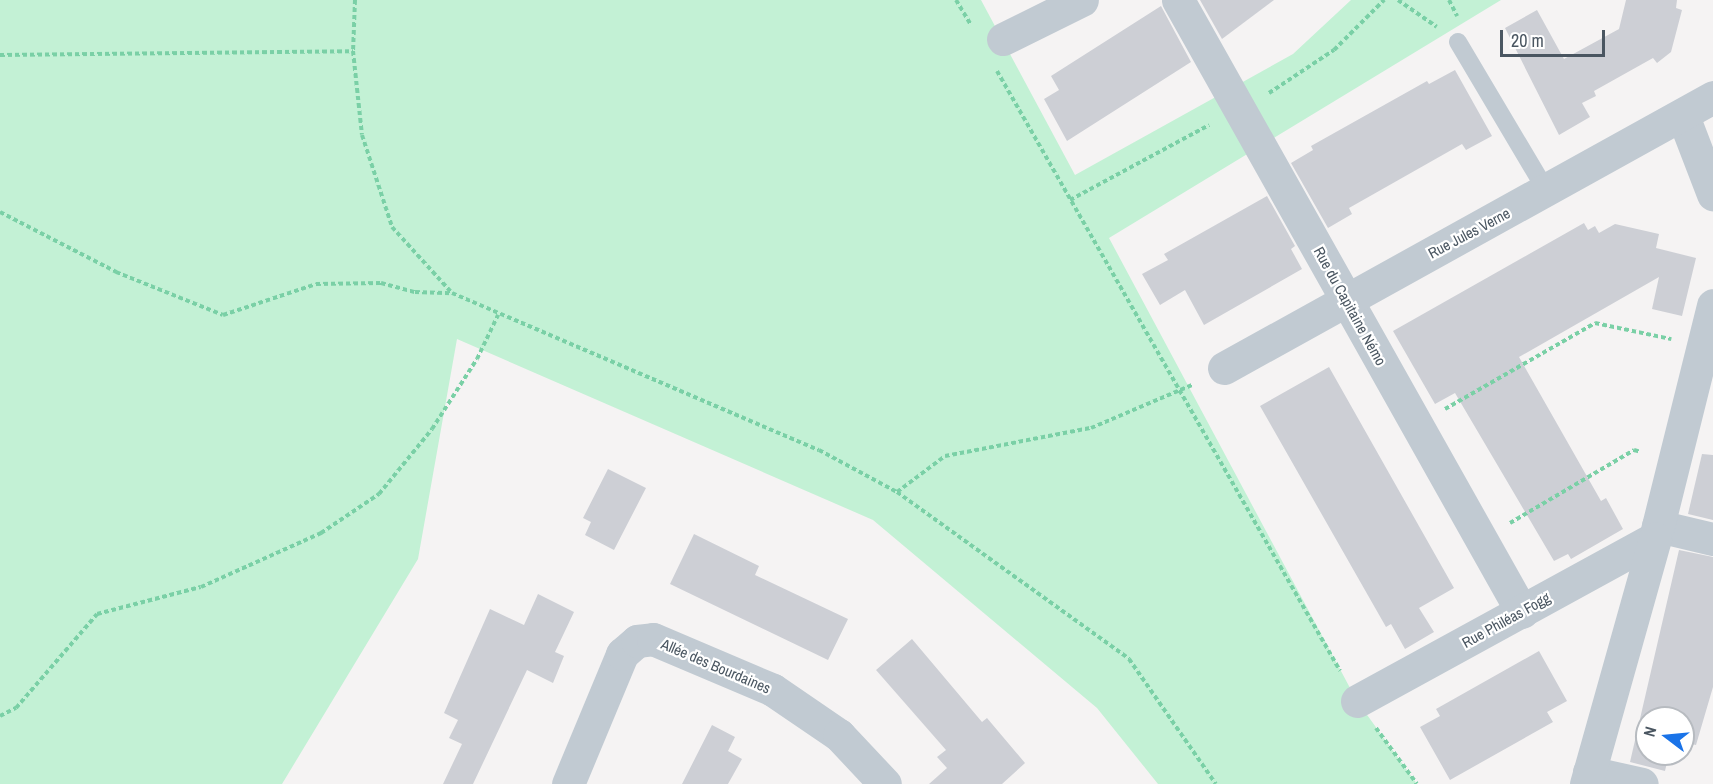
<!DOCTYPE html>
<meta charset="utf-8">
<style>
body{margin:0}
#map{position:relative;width:1713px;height:784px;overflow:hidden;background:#f5f3f3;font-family:"Archivo Narrow",sans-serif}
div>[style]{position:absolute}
.green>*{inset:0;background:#c3f1d5}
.building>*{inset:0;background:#cdcfd5}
.path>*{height:4px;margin-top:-2px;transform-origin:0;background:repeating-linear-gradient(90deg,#7ad0a6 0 4.5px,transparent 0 7.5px)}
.lane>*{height:18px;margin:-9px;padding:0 9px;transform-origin:9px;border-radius:9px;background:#c1cad2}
.street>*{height:33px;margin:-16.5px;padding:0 16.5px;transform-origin:16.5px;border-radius:16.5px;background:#c1cad2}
span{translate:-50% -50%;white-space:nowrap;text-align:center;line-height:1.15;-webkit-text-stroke:4.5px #fff;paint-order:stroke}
.street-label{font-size:15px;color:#4a5661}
.north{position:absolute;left:1635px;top:706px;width:60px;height:60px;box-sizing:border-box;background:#fff;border:2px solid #b7bbc0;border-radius:50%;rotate:286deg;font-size:16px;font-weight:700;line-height:24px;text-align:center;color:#4a5661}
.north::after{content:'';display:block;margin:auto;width:21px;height:27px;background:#1a73e8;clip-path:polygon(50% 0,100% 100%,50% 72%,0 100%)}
.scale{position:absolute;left:1500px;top:30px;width:105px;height:27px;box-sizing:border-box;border:3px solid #4a5661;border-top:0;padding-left:8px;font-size:18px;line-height:21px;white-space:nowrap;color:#4a5661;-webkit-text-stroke:4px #fff;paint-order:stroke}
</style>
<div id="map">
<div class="green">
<i style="clip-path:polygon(0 0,981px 0,1075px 175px,1293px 54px,1351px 0,1501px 0,1109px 238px,1357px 701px,1417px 784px,1158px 784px,1097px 708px,873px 520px,457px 339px,418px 559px,282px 784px,0 784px)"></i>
</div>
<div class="building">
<i style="clip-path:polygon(1200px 0,1274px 0,1222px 39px)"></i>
<i style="clip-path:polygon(1626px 0,1677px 0,1676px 8px,1682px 10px,1671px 52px,1657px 63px,1653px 58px,1594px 91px,1596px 96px,1582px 103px,1590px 117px,1559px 135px,1505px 28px,1537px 10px,1564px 59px,1619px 29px)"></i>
<i style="clip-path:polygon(1161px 6px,1191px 62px,1067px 141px,1044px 99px,1059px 90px,1051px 76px)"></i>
<i style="clip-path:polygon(1455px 70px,1492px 136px,1466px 150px,1462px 144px,1349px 208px,1352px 214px,1328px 228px,1291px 163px,1313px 150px,1311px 146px,1427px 81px,1429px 84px)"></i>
<i style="clip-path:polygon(1267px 196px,1295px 246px,1291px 249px,1302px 269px,1204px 325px,1185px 290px,1160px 305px,1142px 274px,1168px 260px,1164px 254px)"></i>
<i style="clip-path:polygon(1584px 223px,1588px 230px,1595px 226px,1599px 233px,1615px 224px,1659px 234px,1656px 248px,1696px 258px,1682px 316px,1652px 309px,1659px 277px,1519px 357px,1601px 501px,1606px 498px,1623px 529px,1571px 559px,1568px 554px,1554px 561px,1455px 393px,1435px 404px,1393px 331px)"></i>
<i style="clip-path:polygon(1329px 367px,1454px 588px,1419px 608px,1434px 632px,1405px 649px,1391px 624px,1386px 627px,1260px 406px)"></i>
<i style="clip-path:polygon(1702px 454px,1713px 455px,1713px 520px,1688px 514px)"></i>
<i style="clip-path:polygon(608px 469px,646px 488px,614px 550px,585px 535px,591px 522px,583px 518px)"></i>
<i style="clip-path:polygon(694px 534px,759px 566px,755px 575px,848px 619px,828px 660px,670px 584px)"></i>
<i style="clip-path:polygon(1679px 550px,1713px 557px,1713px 687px,1696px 745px,1683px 742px,1683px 718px,1647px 718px,1647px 754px,1669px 754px,1665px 771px,1630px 762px)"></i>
<i style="clip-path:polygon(538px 594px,574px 612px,555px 652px,564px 656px,553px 683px,527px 670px,473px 784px,443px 784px,462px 744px,449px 738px,458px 720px,444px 713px,490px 609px,524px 625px)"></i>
<i style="clip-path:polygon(912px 639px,982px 722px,987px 718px,1025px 763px,1002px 784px,929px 784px,947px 768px,937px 757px,946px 750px,876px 670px)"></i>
<i style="clip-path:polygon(1539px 651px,1567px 701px,1547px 712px,1553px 722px,1450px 780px,1420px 727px,1440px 716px,1436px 709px)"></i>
<i style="clip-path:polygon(712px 725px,735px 737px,728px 751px,742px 759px,728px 784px,682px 784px)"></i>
</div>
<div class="path">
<i style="left:355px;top:0;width:51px;rotate:92.2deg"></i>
<i style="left:353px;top:51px;width:84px;rotate:83.9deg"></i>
<i style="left:362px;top:135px;width:97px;rotate:71.9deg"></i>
<i style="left:392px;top:227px;width:89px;rotate:47.7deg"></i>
<i style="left:452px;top:293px;width:399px;rotate:23.2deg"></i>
<i style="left:819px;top:450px;width:89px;rotate:28.3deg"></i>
<i style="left:897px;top:492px;width:286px;rotate:35.7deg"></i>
<i style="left:1129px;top:659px;width:152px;rotate:55.2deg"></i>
<i style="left:956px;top:0;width:29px;rotate:59deg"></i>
<i style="left:1398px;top:0;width:47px;rotate:34.7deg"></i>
<i style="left:1449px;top:0;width:18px;rotate:63deg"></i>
<i style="left:0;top:55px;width:353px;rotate:-0.6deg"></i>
<i style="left:997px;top:71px;width:691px;rotate:60.24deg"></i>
<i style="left:1269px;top:93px;width:78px;rotate:-33.5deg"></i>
<i style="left:1334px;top:50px;width:71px;rotate:-45deg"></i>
<i style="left:1070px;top:200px;width:158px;rotate:-28.3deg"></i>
<i style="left:0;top:212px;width:131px;rotate:27.3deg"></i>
<i style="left:116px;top:272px;width:115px;rotate:21.9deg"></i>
<i style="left:223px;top:315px;width:98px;rotate:-18.4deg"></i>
<i style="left:316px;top:284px;width:65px;rotate:-0.9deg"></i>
<i style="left:381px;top:283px;width:35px;rotate:15deg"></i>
<i style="left:415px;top:292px;width:37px;rotate:2deg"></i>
<i style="left:1445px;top:409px;width:173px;rotate:-29.8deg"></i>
<i style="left:1595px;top:323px;width:78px;rotate:11.9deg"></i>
<i style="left:897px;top:492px;width:60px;rotate:-36.9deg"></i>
<i style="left:945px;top:456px;width:149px;rotate:-10.9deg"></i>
<i style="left:1091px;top:428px;width:112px;rotate:-23.1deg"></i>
<i style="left:1510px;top:523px;width:144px;rotate:-30.5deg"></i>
<i style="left:1634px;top:450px;width:7px;rotate:16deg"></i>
<i style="left:0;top:716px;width:18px;rotate:-27deg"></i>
<i style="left:16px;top:708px;width:124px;rotate:-49.2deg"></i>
<i style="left:97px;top:614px;width:107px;rotate:-14.6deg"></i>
<i style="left:201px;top:587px;width:132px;rotate:-24.2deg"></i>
<i style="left:321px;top:533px;width:70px;rotate:-33.9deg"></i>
<i style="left:379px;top:494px;width:84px;rotate:-50.8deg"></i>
<i style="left:432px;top:429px;width:83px;rotate:-57.3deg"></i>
<i style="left:477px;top:359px;width:49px;rotate:-64.5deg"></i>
<i style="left:1376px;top:728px;width:69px;rotate:53.8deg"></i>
</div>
<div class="lane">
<i style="left:1458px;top:42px;width:174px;rotate:59.3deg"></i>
</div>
<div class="street">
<i style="left:1178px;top:0;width:702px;rotate:60.66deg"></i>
<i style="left:1003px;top:39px;width:88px;rotate:-26.3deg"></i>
<i style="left:1683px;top:116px;width:84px;rotate:69deg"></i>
<i style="left:1224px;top:368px;width:559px;rotate:-28.99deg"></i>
<i style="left:1658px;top:526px;width:57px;rotate:13.3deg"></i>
<i style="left:1357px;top:701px;width:340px;rotate:-28.7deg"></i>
<i style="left:1655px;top:538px;width:240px;rotate:-76deg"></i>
<i style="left:1589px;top:772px;width:54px;rotate:12.8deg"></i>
<i style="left:568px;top:784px;width:141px;rotate:-67.4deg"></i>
<i style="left:622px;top:654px;width:20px;rotate:-41deg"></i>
<i style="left:637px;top:641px;width:16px;rotate:-7deg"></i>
<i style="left:653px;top:639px;width:130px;rotate:23deg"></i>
<i style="left:773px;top:690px;width:80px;rotate:34.3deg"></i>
<i style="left:839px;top:735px;width:67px;rotate:46.8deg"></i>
<i style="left:1586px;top:784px;width:255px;rotate:-74.3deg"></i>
</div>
<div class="street-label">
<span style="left:1469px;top:233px;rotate:-28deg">Rue Jules Verne</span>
<span style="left:1350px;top:306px;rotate:61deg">Rue du Capitaine Némo</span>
<span style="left:1506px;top:620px;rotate:-29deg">Rue Philéas Fogg</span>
<span style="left:716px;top:666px;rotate:23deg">Allée des Bourdaines</span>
</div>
<div class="north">N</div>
<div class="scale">20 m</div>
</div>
